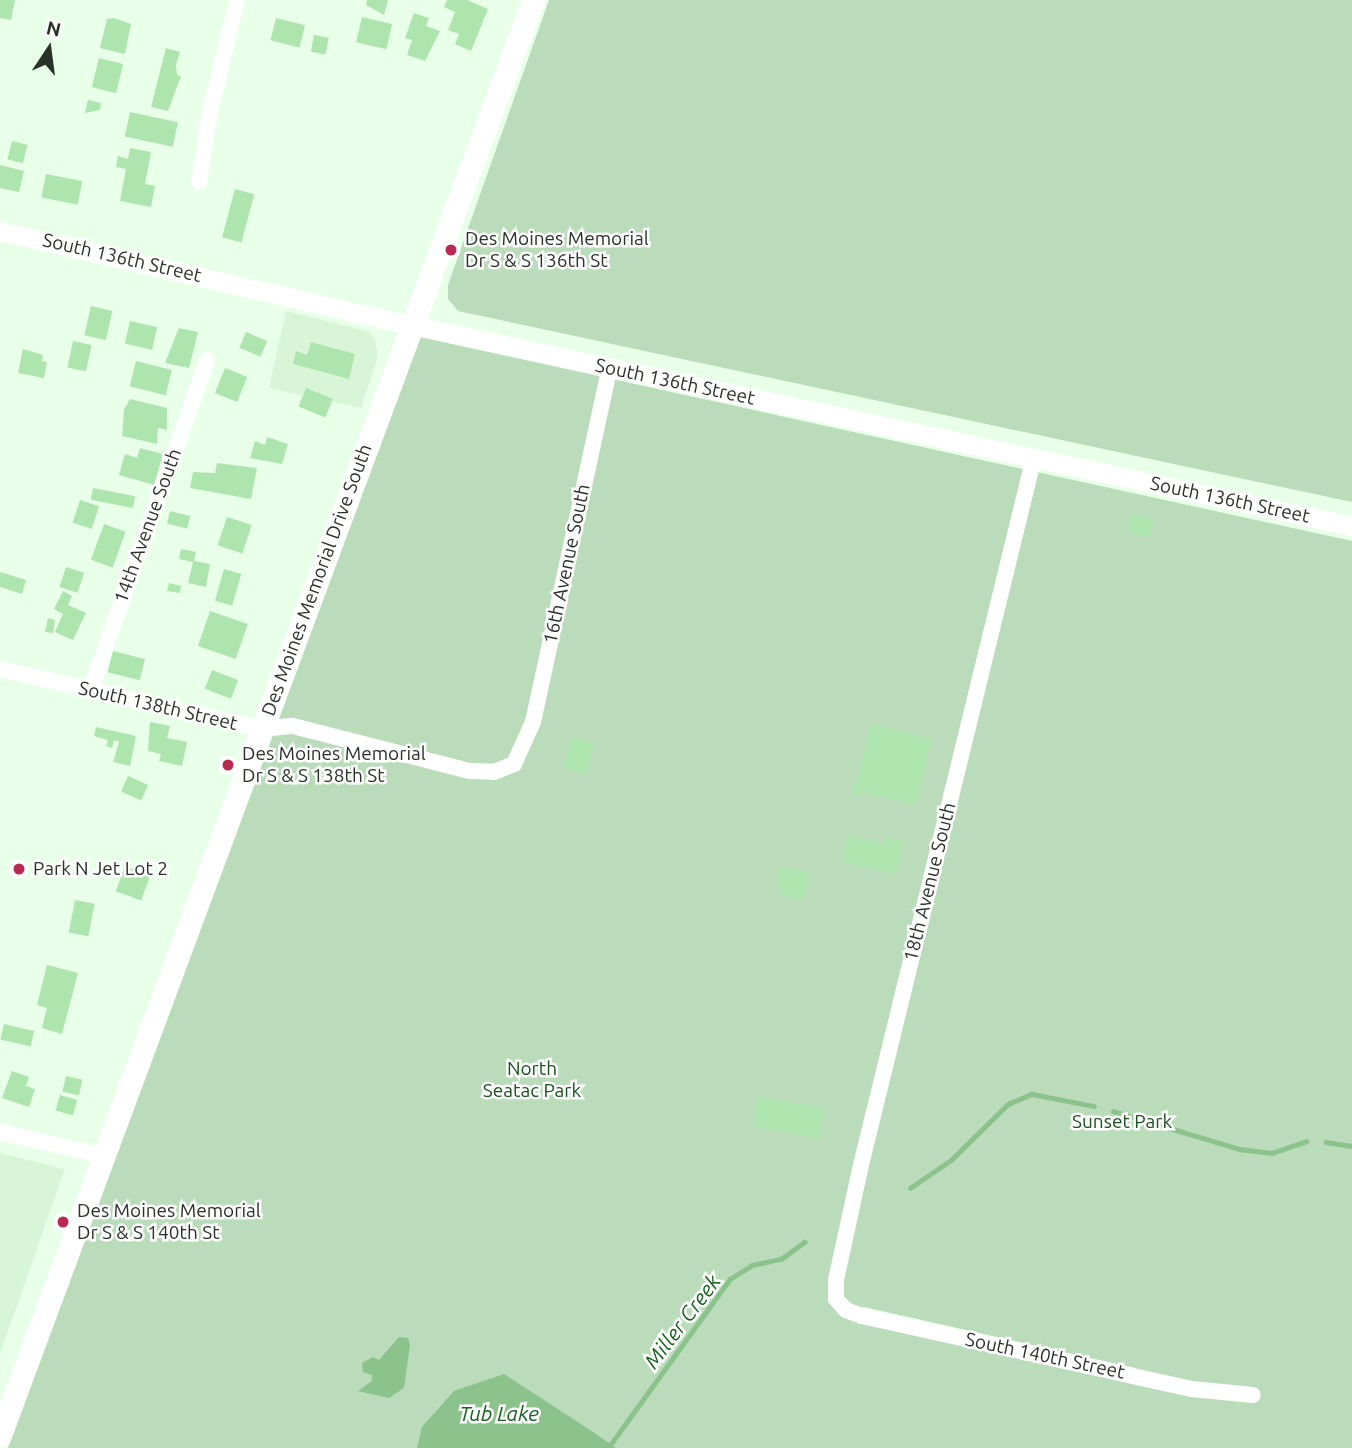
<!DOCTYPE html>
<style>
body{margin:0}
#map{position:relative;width:1352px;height:1448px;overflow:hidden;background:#e8ffe8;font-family:Ubuntu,sans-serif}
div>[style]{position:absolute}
.built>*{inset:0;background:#d8f5d8}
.green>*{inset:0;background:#badcba}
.water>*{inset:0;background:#8cc28c}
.stream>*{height:4.5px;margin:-2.25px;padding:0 2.25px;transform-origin:2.25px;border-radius:2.25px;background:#8cc28c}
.building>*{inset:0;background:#aee5ae;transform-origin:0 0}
.minor>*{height:16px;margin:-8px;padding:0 8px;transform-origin:8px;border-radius:8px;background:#fff}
.tertiary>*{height:19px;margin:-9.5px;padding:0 9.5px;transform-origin:9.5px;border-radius:9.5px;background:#fff}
.secondary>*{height:23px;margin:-11.5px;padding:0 11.5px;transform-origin:11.5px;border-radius:11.5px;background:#fff}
.dots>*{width:19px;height:19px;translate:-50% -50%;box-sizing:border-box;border:4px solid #fff;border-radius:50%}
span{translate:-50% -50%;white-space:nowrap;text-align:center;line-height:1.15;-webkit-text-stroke:5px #fff;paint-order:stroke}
.poi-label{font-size:19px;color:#293229}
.left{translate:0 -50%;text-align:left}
.street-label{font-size:19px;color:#293229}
.park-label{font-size:19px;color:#18511d}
.water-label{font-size:21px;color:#13611d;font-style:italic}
.north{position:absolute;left:14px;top:14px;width:70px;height:70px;-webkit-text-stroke:5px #fff;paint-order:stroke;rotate:13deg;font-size:19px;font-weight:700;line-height:28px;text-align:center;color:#293229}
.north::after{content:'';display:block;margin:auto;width:24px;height:32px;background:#293229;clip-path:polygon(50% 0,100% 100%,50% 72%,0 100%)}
</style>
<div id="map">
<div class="built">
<i style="clip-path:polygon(286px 311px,367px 331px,375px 338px,378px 357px,361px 408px,269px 388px)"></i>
<i style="clip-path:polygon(0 1153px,65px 1169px,0 1354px)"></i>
</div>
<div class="green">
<i style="clip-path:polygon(549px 0,1352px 0,1352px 502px,458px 311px,448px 299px,448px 285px)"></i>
<i style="clip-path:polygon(evenodd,415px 336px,1352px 541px,1352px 1448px,8px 1448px,415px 336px,864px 1307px,1135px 1368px,1133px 1380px,852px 1314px,864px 1307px)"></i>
</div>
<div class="water">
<i style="clip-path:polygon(399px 1337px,408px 1338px,410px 1345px,404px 1388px,389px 1398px,358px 1391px,372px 1381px,372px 1375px,363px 1372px,362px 1363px,373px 1357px,379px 1360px)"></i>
<i style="clip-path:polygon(504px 1374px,593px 1432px,616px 1448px,417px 1448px,422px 1427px,454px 1391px)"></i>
</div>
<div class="stream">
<i style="left:1113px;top:1111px;width:133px;rotate:16.7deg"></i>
<i style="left:1240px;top:1149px;width:32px;rotate:7deg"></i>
<i style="left:1272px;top:1153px;width:36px;rotate:-19deg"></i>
<i style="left:1326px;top:1142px;width:26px;rotate:9deg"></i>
<i style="left:910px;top:1188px;width:50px;rotate:-34.3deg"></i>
<i style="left:951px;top:1160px;width:80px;rotate:-44.5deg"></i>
<i style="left:1008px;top:1104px;width:26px;rotate:-23deg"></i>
<i style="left:1032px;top:1094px;width:63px;rotate:11deg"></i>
<i style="left:608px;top:1448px;width:208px;rotate:-54.2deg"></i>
<i style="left:730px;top:1279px;width:26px;rotate:-32deg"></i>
<i style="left:752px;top:1265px;width:30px;rotate:-12deg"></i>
<i style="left:781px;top:1259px;width:29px;rotate:-36deg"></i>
</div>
<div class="building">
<i style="clip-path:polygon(0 0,15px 0,11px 20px,0 18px)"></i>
<i style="clip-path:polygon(367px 0,388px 0,384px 15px,366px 5px)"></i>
<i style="clip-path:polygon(447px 0,467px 0,488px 9px,471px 51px,455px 44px,459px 34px,448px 30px,455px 12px,444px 7px)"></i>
<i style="clip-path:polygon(414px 13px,429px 18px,426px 26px,440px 31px,425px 61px,407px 55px,412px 40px,405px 38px)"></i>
<i style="left:362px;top:17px;width:31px;height:26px;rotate:13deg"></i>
<i style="clip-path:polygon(114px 18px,131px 24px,125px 54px,100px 48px,107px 19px)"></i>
<i style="left:276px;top:18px;width:30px;height:23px;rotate:14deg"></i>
<i style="left:314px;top:35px;width:15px;height:17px;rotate:11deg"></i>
<i style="clip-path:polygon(166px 48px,180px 52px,176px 65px,177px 75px,181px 76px,168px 111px,151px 107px)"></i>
<i style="left:99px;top:58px;width:25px;height:30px;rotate:14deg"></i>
<i style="clip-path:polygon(88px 100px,101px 103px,100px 110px,85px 113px)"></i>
<i style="left:130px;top:112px;width:49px;height:25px;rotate:12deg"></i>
<i style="left:12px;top:141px;width:16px;height:19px;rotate:14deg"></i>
<i style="clip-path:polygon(130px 148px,151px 152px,145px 184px,155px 186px,151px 207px,120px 201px,126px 169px,116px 167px,118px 156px,128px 159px)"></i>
<i style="clip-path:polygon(0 165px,24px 171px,19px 192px,0 188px)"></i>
<i style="left:46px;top:174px;width:37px;height:24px;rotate:11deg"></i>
<i style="left:235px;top:189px;width:20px;height:50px;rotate:15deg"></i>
<i style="left:91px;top:306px;width:22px;height:30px;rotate:13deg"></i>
<i style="left:130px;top:321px;width:28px;height:23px;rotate:13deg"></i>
<i style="clip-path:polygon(179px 328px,198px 332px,189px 368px,165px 363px)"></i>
<i style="left:246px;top:332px;width:23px;height:17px;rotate:23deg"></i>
<i style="left:73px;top:341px;width:19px;height:27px;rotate:12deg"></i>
<i style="clip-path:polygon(311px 342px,355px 354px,349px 379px,293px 364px,296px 351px,307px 355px)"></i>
<i style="clip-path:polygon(23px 349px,43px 355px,42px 361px,47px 362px,44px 378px,18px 373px)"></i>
<i style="left:136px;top:361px;width:37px;height:26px;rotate:14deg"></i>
<i style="left:225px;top:368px;width:24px;height:27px;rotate:22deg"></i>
<i style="left:306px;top:388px;width:29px;height:20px;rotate:22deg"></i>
<i style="clip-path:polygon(130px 399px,167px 408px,167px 430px,158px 428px,157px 444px,122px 436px,124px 410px)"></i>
<i style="clip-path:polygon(267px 437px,288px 444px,282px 464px,250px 458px,255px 441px,265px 445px)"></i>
<i style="clip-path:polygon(140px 448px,163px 454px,154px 485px,119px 475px,125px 454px,137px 458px)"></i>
<i style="clip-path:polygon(217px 463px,257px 468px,251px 499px,190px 488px,193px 472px,215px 473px)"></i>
<i style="left:93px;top:488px;width:43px;height:12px;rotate:11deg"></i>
<i style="left:80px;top:500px;width:20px;height:24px;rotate:18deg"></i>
<i style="left:170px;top:511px;width:21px;height:13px;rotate:14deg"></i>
<i style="left:1132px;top:514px;width:22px;height:18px;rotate:13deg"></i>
<i style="left:227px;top:517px;width:26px;height:30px;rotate:18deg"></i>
<i style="left:104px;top:524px;width:23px;height:38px;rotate:20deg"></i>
<i style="clip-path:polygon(181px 549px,196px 552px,194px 561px,210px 564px,206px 587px,188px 583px,193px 562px,179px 559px)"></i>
<i style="left:66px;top:567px;width:19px;height:21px;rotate:18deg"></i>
<i style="left:224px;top:569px;width:18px;height:33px;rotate:16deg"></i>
<i style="clip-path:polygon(0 572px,26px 580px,22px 594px,0 587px)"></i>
<i style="clip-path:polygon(169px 583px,181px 586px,180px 593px,167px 591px)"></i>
<i style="clip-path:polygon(63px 591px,72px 596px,68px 605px,86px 613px,73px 640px,55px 632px,63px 614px,54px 609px)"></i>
<i style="left:210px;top:611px;width:40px;height:37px;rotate:19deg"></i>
<i style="clip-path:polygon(48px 618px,55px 620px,53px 633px,45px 632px)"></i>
<i style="left:113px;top:651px;width:33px;height:22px;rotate:14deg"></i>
<i style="left:212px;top:670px;width:28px;height:20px;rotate:21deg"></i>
<i style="clip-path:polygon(150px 722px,170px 726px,167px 738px,187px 742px,182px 766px,159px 761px,161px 754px,148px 751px)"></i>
<i style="clip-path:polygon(871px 724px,932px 739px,915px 805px,861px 791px,860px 796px,853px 794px)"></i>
<i style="clip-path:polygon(96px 727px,136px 736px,130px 766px,113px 762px,119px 742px,114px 740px,112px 748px,106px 746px,108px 740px,94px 736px)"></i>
<i style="left:572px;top:737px;width:23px;height:31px;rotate:15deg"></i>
<i style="left:128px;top:776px;width:22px;height:17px;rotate:24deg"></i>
<i style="clip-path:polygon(848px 836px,884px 844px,886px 837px,904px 841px,896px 874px,842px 862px)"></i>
<i style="left:125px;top:866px;width:27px;height:27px;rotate:20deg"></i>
<i style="clip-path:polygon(780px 867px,809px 873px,803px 900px,780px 895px,782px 888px,776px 887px)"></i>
<i style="left:75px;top:900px;width:20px;height:33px;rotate:11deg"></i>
<i style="clip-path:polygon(47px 965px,78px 973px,62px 1034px,42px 1028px,47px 1008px,37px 1005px)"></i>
<i style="left:4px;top:1024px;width:31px;height:16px;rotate:13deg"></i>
<i style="clip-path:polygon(12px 1071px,29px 1077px,26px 1086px,35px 1089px,29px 1107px,2px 1098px)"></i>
<i style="left:66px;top:1076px;width:17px;height:16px;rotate:13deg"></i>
<i style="left:60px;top:1095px;width:18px;height:16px;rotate:16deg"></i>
<i style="left:759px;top:1096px;width:67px;height:30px;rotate:11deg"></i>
</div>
<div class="minor">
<i style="left:199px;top:182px;width:66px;rotate:-81.3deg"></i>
<i style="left:209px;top:117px;width:120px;rotate:-76.5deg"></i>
<i style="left:1034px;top:457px;width:729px;rotate:103.73deg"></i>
<i style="left:861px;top:1165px;width:118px;rotate:102.3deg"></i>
<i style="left:836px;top:1280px;width:19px;rotate:90deg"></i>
<i style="left:836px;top:1299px;width:15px;rotate:48deg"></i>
<i style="left:846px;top:1310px;width:17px;rotate:21deg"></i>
<i style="left:862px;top:1316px;width:338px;rotate:12.5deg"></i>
<i style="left:1192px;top:1389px;width:61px;rotate:5.6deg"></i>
<i style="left:0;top:669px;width:269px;rotate:12.9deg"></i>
<i style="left:262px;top:729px;width:31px;rotate:-6deg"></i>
<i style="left:293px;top:726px;width:183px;rotate:14.3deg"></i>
<i style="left:470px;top:771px;width:24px;rotate:2deg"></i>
<i style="left:494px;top:772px;width:22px;rotate:-22deg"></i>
<i style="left:514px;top:764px;width:46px;rotate:-65.7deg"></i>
<i style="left:533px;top:722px;width:363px;rotate:-77.8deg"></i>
<i style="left:90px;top:691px;width:351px;rotate:-70.5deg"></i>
<i style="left:0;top:1132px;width:106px;rotate:13.1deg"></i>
</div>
<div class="tertiary">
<i style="left:0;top:231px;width:423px;rotate:12.9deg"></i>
<i style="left:412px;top:325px;width:961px;rotate:12.07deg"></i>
</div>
<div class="secondary">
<i style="left:0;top:1435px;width:1531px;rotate:-69.62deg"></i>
</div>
<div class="dots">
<i style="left:451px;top:250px;background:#ba2a50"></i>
<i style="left:228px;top:765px;background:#ba2a50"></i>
<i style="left:19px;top:869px;background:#ba2a50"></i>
<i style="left:63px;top:1222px;background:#ba2a50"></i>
</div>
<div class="poi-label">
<span class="left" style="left:465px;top:250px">Des Moines Memorial<br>Dr S &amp; S 136th St</span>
<span class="left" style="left:242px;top:765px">Des Moines Memorial<br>Dr S &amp; S 138th St</span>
<span class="left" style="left:33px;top:869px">Park N Jet Lot 2</span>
<span class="left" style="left:77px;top:1222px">Des Moines Memorial<br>Dr S &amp; S 140th St</span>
</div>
<div class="street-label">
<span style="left:122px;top:258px;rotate:13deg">South 136th Street</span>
<span style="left:675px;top:382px;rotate:12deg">South 136th Street</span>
<span style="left:1230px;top:500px;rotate:12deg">South 136th Street</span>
<span style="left:148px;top:526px;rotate:-70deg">14th Avenue South</span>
<span style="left:567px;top:564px;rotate:-78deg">16th Avenue South</span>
<span style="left:317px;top:580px;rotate:-70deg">Des Moines Memorial Drive South</span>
<span style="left:158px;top:706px;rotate:13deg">South 138th Street</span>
<span style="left:930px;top:882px;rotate:-76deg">18th Avenue South</span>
<span style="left:1045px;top:1356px;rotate:12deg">South 140th Street</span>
</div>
<div class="park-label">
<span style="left:532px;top:1080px">North<br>Seatac Park</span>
<span style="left:1122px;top:1122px">Sunset Park</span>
</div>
<div class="water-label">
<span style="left:682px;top:1321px;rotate:-53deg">Miller Creek</span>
<span style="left:499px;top:1413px">Tub Lake</span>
</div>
<div class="north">N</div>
</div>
